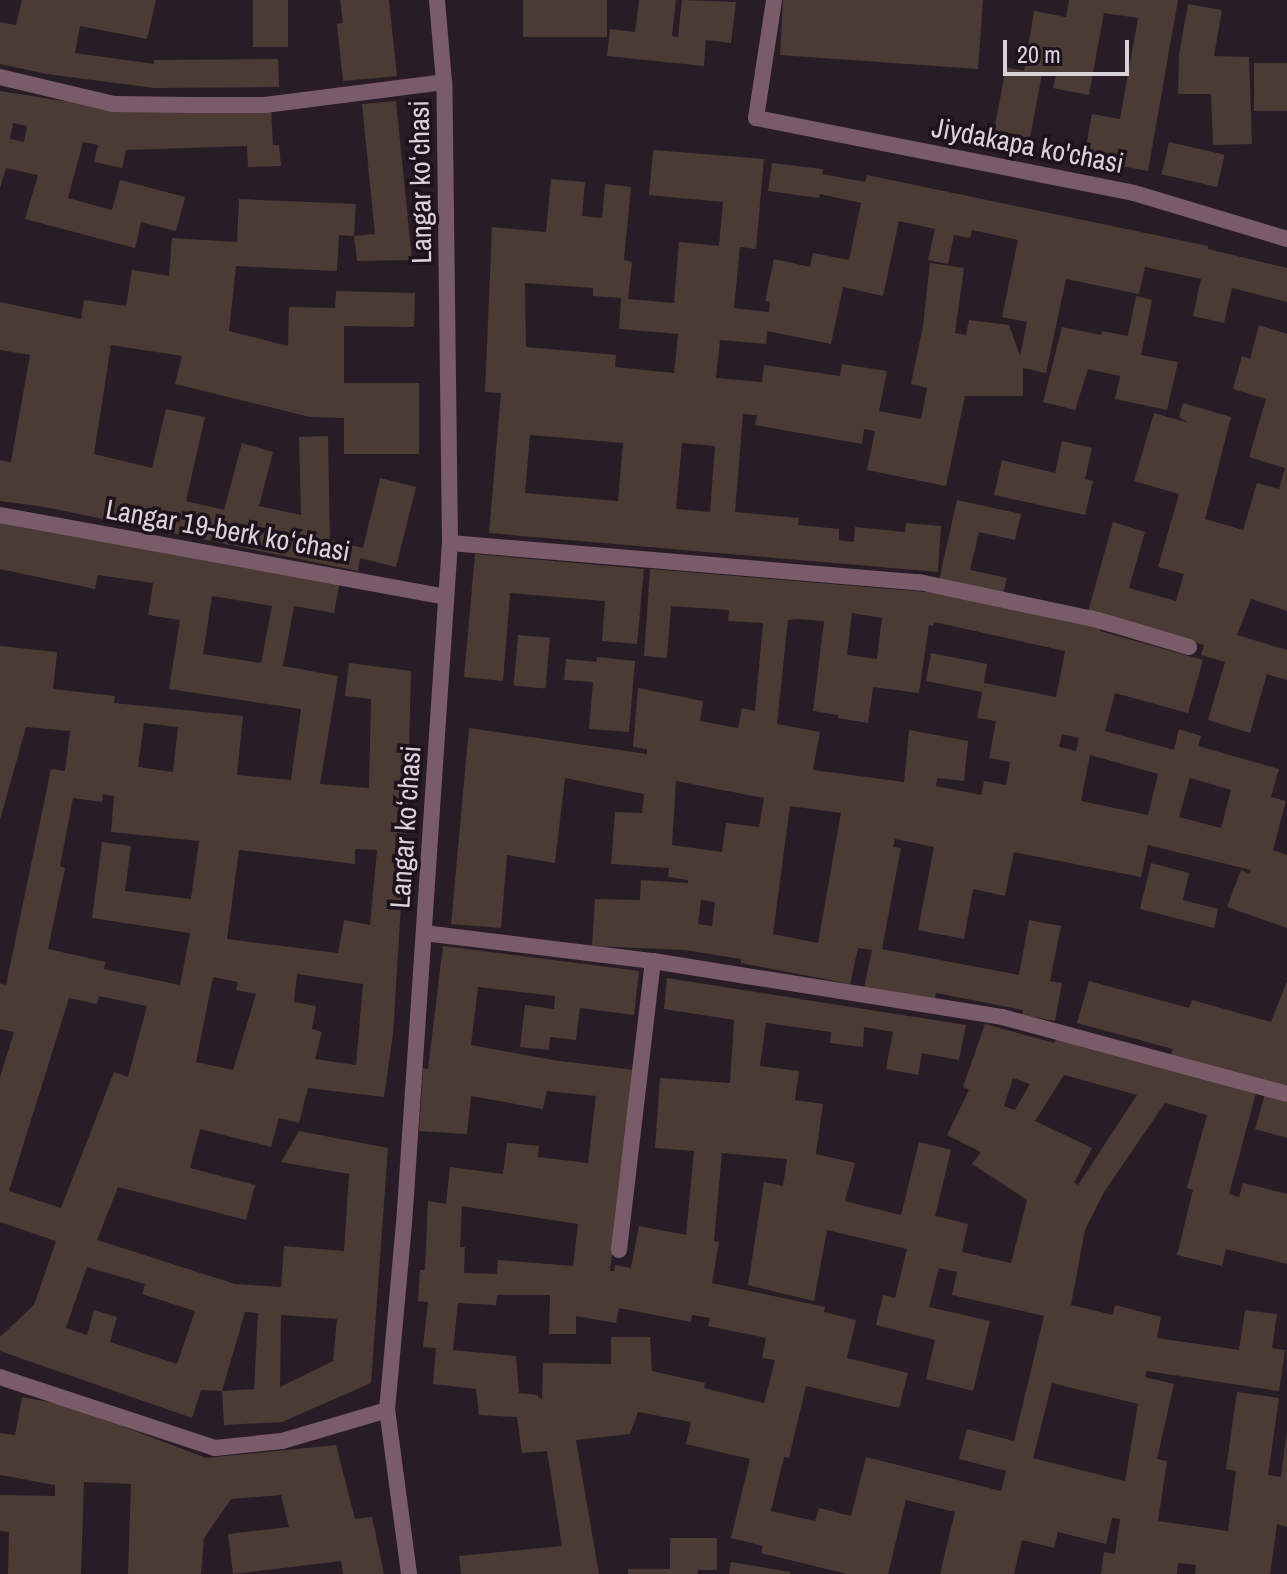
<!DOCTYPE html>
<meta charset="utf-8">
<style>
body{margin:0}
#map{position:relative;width:1287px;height:1574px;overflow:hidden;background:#281d27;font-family:"Archivo Narrow",sans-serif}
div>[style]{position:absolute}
.building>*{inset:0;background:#4b3b35;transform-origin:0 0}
.service>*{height:16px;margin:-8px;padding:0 8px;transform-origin:8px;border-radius:8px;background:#7a5b69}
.minor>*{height:16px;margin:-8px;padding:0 8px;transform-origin:8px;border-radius:8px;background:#7a5b69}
.tertiary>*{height:16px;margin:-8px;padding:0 8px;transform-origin:8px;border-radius:8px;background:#7a5b69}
span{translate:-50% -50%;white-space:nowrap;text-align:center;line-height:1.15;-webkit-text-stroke:7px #1e131d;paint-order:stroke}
.street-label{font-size:28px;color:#dad2d9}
.scale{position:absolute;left:1003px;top:40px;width:126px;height:36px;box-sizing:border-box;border:4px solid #dad2d9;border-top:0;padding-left:10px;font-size:24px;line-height:28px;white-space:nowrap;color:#dad2d9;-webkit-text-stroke:6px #1e131d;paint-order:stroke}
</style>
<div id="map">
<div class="building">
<i style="clip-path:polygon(22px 0,156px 0,147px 39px,80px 26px,75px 53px,154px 64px,154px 60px,278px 59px,279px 87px,154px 88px,47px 74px,0 64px,0 22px,16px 25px)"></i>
<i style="left:253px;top:0;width:35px;height:47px"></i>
<i style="clip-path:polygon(340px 0,389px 0,397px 76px,343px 81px,337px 24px,343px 23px)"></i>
<i style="left:523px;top:0;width:84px;height:37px"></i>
<i style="clip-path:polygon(639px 0,676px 0,672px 36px,678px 37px,682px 0,736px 2px,731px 43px,706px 40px,704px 66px,607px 56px,610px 29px,635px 32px)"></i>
<i style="clip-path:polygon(783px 0,983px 0,978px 69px,780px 55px)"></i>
<i style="clip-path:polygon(1069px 0,1178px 0,1148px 171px,1084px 159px,1092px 114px,1120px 119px,1138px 18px,1104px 13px,1089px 95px,1053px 88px,1056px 76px,1042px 74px,1030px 138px,994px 131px,1006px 67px,1024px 71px,1034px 11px,1066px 17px)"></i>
<i style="clip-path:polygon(1188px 4px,1222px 10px,1214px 56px,1249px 57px,1252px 144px,1213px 145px,1211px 94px,1178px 94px,1179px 55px)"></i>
<i style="left:1287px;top:63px;width:48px;height:33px;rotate:90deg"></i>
<i style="clip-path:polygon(evenodd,0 91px,134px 112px,271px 109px,273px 145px,279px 145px,281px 166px,248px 167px,247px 146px,126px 150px,122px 168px,94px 162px,98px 145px,83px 142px,68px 198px,112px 210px,120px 180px,185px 197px,176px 231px,141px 222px,135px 248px,25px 219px,38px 175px,6px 168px,0 188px,0 91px,13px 123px,27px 126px,24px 142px,10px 139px,13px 123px)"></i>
<i style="clip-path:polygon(396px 101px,412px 260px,357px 261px,354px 236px,375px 234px,362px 104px)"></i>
<i style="left:1169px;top:142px;width:57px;height:33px;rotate:13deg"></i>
<i style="clip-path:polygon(evenodd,653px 150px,764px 159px,756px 249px,740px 247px,734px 308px,769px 312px,770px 302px,765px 301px,774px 259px,810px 267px,813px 253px,849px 260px,861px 203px,820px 194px,819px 198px,768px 191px,772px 163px,823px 169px,822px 174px,865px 182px,867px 175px,1208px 246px,1208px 249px,1287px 268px,1287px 302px,1232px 288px,1224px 323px,1193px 316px,1201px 279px,1145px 267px,1139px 294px,1066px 279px,1046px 373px,1023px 368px,1023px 396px,965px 396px,946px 486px,867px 470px,875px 431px,864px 429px,862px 444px,755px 425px,757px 415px,743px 414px,735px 512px,799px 518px,798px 525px,839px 529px,839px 540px,854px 542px,855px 527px,905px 532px,906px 523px,941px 526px,938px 572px,489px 533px,501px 393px,485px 392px,492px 227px,546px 232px,551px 179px,585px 182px,582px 216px,602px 218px,605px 184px,631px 187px,624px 260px,632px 262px,628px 299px,674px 303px,679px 242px,719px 246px,723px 202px,649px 195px,653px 150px,899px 221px,935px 229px,928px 260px,948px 264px,954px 235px,970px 238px,972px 230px,1018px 240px,1002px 317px,1027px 322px,1020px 356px,1009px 325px,969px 320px,966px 335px,955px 333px,964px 268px,930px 263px,923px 326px,911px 384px,927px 388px,921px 419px,879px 411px,887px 371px,842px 364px,840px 376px,764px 365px,762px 382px,716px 378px,720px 340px,766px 344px,767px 331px,831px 344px,843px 287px,883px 296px,899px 221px,653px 150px,525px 283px,593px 288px,593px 296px,621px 298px,619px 329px,678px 334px,674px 373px,615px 367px,616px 355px,526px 347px,525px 283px,653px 150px,530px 435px,623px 443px,618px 501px,525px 493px,530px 435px,653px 150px,682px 443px,715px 446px,710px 512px,676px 509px,682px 443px)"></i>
<i style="clip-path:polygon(239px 199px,356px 204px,354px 236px,339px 235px,337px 271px,236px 266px,229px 331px,288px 346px,289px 307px,335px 308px,336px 291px,415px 293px,414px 327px,344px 326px,344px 383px,419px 383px,419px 454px,344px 454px,344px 418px,310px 417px,175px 384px,182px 356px,111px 345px,94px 454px,152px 468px,166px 409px,205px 417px,186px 501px,224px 510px,242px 443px,273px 452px,259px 506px,301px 515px,299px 437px,328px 436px,330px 540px,363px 548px,380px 478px,416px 487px,396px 567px,360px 558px,358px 571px,45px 507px,0 501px,0 460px,11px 462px,30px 355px,0 350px,0 302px,81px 319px,84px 300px,126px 306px,132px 270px,169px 276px,172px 238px,237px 242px)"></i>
<i style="clip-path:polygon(1136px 296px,1152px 300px,1141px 355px,1178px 362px,1167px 410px,1115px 399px,1120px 376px,1088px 369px,1075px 410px,1043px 402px,1062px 327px,1101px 335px,1102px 331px,1128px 336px)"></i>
<i style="clip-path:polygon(1259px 325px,1287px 334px,1287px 611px,1251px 599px,1237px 635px,1287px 650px,1287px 680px,1267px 674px,1250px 733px,1208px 720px,1225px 662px,1201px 655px,1204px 645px,1088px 612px,1113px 522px,1145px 532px,1129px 588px,1176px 601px,1184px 574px,1158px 567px,1179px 494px,1134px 481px,1154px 413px,1189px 423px,1179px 417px,1183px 403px,1231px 417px,1205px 519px,1243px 530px,1257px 483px,1279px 489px,1285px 468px,1249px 457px,1266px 399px,1233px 389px,1242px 356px,1250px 359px)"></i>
<i style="clip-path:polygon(1062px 441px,1092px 448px,1085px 479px,1093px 481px,1085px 515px,994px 495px,1002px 460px,1055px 473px)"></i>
<i style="clip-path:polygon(957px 500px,1021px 514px,1015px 540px,979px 532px,970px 570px,1007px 578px,1003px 594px,939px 580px)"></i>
<i style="clip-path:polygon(evenodd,0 520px,340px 581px,334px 613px,294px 606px,283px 666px,338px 676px,320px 784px,369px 788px,371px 699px,345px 696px,349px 663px,411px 671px,408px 792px,393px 1034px,384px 1097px,308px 1088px,299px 1123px,279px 1118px,271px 1147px,200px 1129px,190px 1168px,255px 1185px,246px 1220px,118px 1187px,97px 1240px,235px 1284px,281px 1287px,284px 1246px,344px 1251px,349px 1174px,281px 1162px,299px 1131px,388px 1148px,371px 1383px,282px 1422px,224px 1425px,222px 1391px,254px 1389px,258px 1313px,245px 1312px,222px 1391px,201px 1390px,192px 1418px,0 1351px,0 1337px,34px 1305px,56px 1241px,0 1222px,0 1077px,14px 1032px,0 1029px,0 983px,6px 985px,51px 769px,65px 771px,70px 731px,26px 727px,0 820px,0 646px,57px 652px,53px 689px,115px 696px,114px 703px,243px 716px,237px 775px,291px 780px,301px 709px,169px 689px,180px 620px,148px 615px,153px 583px,98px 575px,95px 589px,0 569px,0 520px,212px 596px,272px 606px,261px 663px,203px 654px,212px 596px,0 520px,144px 723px,178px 727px,173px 772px,138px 767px,144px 723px,0 520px,103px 794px,114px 796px,111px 832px,199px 841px,191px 899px,125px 891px,131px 846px,102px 842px,92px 918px,190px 933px,180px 985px,104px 969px,106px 962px,48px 949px,65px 868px,60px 866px,73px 798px,102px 802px,103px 794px,0 520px,355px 849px,377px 850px,370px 925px,344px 920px,338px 953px,227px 939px,239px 850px,355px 864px,355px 849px,0 520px,297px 974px,363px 984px,356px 1065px,315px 1059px,322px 1032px,312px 1029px,316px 1006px,294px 1002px,297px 974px,0 520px,213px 977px,238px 982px,236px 990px,256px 994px,233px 1070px,196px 1062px,213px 977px,0 520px,99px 996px,147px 1006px,128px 1077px,114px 1072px,61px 1208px,9px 1191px,69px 998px,97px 1004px,99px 996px,0 520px,87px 1267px,145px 1284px,142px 1294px,195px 1311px,177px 1364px,110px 1342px,117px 1317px,94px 1310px,87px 1335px,66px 1328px,87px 1267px,0 520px,281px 1315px,337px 1319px,333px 1361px,280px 1387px,281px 1315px)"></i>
<i style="clip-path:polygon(475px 554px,644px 569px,637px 644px,602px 641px,605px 601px,510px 593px,503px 681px,464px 677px)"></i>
<i style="clip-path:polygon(evenodd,650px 569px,938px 593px,1102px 625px,1100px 631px,1203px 660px,1188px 713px,1115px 693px,1105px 731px,1174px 750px,1179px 729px,1201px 736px,1198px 746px,1279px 769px,1271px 797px,1286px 801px,1273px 850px,1287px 855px,1287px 928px,1227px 907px,1241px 870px,1250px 874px,1251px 870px,1148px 845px,1141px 877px,1014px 852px,1005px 896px,973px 889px,964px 939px,918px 930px,934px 847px,895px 839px,893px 847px,901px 848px,882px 949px,1019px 975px,1029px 920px,1061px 926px,1050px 981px,1062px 983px,1055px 1021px,1022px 1015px,1023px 1010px,936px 993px,934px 1002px,864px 988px,872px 950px,858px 948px,850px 984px,741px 963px,741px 959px,685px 950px,592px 946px,595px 899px,640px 900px,641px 880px,688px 883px,688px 880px,668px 877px,669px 868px,611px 864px,615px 812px,642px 813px,644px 794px,565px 778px,555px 863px,507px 855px,501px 928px,451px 924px,469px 728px,647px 754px,647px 749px,633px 747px,638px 688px,703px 701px,700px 721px,738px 728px,742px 708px,755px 711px,763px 623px,728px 621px,729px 610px,671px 606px,667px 658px,644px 656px,650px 569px,852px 613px,882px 618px,877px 659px,847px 655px,852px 613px,650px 569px,797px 619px,824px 621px,813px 711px,838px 715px,838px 718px,868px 723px,873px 687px,919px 693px,929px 625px,933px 626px,934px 622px,1065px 651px,1056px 697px,984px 683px,987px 664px,931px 653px,926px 681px,982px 692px,977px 718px,996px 721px,989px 758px,1010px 762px,1006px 785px,984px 781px,981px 795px,936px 786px,937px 778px,964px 781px,968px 741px,909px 730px,904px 782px,813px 770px,820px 732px,777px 724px,788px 620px,797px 619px,650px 569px,1062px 734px,1079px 738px,1076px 751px,1059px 747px,1062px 734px,650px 569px,1090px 755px,1158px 774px,1148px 815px,1081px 801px,1090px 755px,650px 569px,1190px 778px,1231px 790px,1221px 828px,1179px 817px,1190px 778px,650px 569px,676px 781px,764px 798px,759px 827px,726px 823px,722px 852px,672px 845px,676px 781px,650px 569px,790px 806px,841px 813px,818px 943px,773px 934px,790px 806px,650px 569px,701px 900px,715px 902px,712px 926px,698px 924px,701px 900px)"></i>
<i style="left:518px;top:635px;width:32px;height:51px;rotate:5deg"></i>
<i style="clip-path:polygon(597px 657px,635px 661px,629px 732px,589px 729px,593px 682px,564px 680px,566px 659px,596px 662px)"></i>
<i style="clip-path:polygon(1151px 863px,1189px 873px,1183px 900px,1218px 909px,1214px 928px,1140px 909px)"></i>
<i style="clip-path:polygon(evenodd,443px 946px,639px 971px,634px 1015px,580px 1008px,576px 1040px,550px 1037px,549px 1050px,520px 1047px,525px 1005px,554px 1009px,555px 996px,478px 987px,471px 1045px,552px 1060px,634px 1070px,610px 1271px,614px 1271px,615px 1265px,631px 1268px,639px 1226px,686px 1235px,694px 1151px,655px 1148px,660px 1078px,730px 1083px,734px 1020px,664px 1009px,667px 978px,966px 1025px,959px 1060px,922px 1053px,918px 1075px,886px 1069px,893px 1032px,864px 1027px,863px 1047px,830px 1043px,831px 1032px,766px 1023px,760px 1066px,799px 1071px,795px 1100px,823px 1104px,816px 1154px,855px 1163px,845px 1201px,901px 1215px,919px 1142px,951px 1150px,935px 1216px,968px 1224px,962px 1252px,1011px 1263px,1027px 1200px,972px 1164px,981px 1152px,947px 1135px,969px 1090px,963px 1087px,985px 1024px,1054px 1043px,1060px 1035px,1257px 1089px,1229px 1194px,1239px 1197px,1243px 1183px,1287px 1194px,1287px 1264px,1226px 1249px,1222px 1266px,1177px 1255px,1193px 1190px,1187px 1188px,1207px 1115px,1165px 1103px,1104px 1192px,1085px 1230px,1071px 1305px,1113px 1315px,1115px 1305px,1161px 1317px,1157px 1338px,1239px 1350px,1245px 1310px,1277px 1314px,1272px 1348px,1285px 1350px,1279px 1391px,1147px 1371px,1145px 1377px,1174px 1384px,1157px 1459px,1167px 1461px,1158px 1521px,1228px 1531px,1236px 1471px,1226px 1469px,1237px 1392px,1279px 1398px,1268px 1475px,1281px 1477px,1287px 1430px,1287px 1527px,1277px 1524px,1270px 1574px,1195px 1574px,1196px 1565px,1178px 1563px,1177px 1574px,1101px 1574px,1104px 1552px,1115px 1554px,1120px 1519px,1112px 1518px,1106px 1544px,1058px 1532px,1054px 1548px,1022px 1540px,1014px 1574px,940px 1574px,955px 1512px,906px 1500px,888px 1574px,847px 1574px,761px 1553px,763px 1546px,731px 1538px,750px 1459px,686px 1444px,691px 1422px,638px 1412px,630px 1434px,576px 1440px,599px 1574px,461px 1574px,459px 1556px,562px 1546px,547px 1451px,522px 1453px,517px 1417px,479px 1415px,476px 1389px,433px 1384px,436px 1348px,423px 1347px,428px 1302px,418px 1301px,420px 1270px,425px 1270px,428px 1201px,446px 1204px,450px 1167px,503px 1174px,507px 1143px,539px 1146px,538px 1157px,588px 1163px,596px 1096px,547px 1091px,543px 1109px,471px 1096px,467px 1134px,419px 1131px,423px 1068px,428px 1069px,443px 946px,1064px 1075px,1137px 1095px,1078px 1185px,1074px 1183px,1092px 1148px,1035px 1121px,1064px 1075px,443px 946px,1013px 1078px,1030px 1084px,1015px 1110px,1004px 1106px,1013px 1078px,443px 946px,722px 1153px,787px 1159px,783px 1186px,764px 1182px,748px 1285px,814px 1301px,827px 1230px,907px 1249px,895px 1298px,883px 1295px,876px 1325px,935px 1340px,926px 1379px,973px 1391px,990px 1321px,929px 1307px,939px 1268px,957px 1272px,952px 1295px,1044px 1316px,1014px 1441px,967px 1429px,959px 1459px,1006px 1471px,1001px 1491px,866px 1457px,851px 1516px,819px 1508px,815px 1521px,771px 1511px,784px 1457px,789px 1458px,806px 1386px,899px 1408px,908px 1373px,847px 1358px,856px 1320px,824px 1312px,825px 1307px,712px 1283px,719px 1242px,714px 1241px,722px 1153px,443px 946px,462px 1206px,578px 1224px,573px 1266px,498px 1260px,497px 1274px,464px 1273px,465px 1247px,460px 1247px,462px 1206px,443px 946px,497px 1295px,550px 1295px,549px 1334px,576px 1334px,576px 1316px,616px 1323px,619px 1308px,691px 1322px,692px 1315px,710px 1318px,708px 1326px,766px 1338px,762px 1358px,775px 1360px,764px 1403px,704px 1388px,705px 1383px,652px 1371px,650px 1337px,611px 1337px,611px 1364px,543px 1363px,542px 1400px,537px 1395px,519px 1393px,516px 1356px,453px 1350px,458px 1303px,496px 1305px,497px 1295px,443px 946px,1052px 1383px,1138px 1404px,1125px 1481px,1033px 1458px,1052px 1383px)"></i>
<i style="clip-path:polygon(1089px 981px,1189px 1008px,1192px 1000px,1271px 1022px,1287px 981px,1287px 1088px,1171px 1054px,1173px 1049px,1077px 1023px)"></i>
<i style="clip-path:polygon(1265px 1094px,1287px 1101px,1287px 1138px,1255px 1129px)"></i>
<i style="clip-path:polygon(22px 1397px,69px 1406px,206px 1458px,336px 1445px,355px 1519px,372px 1517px,384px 1574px,343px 1574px,341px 1561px,233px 1574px,228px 1534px,289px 1527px,281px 1495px,231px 1499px,204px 1538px,201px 1574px,128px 1574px,131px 1484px,84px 1482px,81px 1574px,8px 1574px,9px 1532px,0 1531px,0 1495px,55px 1496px,55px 1485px,0 1475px,0 1433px,15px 1435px)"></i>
<i style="clip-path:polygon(670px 1538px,717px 1538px,717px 1570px,698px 1570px,698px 1574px,628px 1574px,628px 1569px,670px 1569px)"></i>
<i style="clip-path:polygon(731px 1562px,790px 1572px,790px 1574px,729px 1574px)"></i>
</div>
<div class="service">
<i style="left:756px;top:118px;width:119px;rotate:-81.3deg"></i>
<i style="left:619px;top:1250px;width:291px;rotate:-83.3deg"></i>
</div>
<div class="minor">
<i style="left:0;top:77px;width:116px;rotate:13.4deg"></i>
<i style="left:113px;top:104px;width:78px;rotate:0.7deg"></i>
<i style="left:191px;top:105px;width:74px"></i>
<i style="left:265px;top:105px;width:180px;rotate:-7.3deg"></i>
<i style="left:0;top:515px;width:453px;rotate:10.4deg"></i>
<i style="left:450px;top:543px;width:471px;rotate:4.8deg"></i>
<i style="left:919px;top:582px;width:183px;rotate:12deg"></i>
<i style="left:1098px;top:620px;width:95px;rotate:16.5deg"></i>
<i style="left:424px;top:933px;width:231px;rotate:7deg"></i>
<i style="left:653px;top:961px;width:353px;rotate:9.1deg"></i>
<i style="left:1002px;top:1017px;width:295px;rotate:15.1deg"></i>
<i style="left:0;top:1377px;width:226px;rotate:18.3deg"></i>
<i style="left:215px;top:1448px;width:67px;rotate:-6deg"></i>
<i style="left:282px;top:1441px;width:109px;rotate:-16.4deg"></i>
</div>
<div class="tertiary">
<i style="left:756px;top:118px;width:385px;rotate:11.2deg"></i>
<i style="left:1134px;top:193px;width:160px;rotate:16.7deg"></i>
<i style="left:409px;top:1574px;width:165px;rotate:-97.6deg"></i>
<i style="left:387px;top:1410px;width:187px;rotate:-84.8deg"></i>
<i style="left:404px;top:1224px;width:683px;rotate:-86.14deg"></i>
<i style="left:450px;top:543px;width:461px;rotate:-90.7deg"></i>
<i style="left:444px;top:82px;width:82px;rotate:-94.9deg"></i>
</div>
<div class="street-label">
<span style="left:1028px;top:145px;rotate:11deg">Jiydakapa ko'chasi</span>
<span style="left:420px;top:182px;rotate:-91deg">Langar koʻchasi</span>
<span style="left:228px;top:530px;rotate:10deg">Langar 19-berk koʻchasi</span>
<span style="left:405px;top:827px;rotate:-86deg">Langar koʻchasi</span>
</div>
<div class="scale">20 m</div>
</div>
